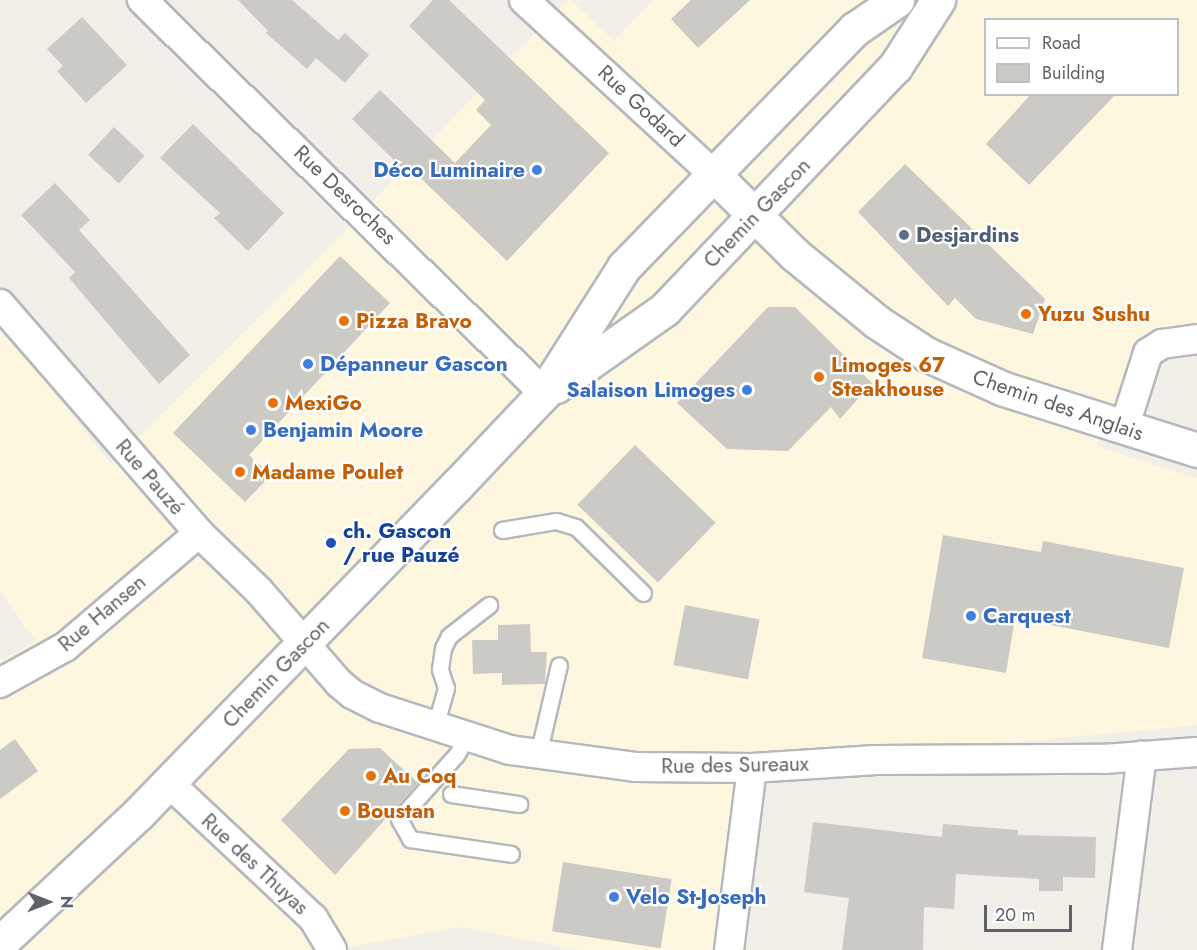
<!DOCTYPE html>
<meta charset="utf-8">
<style>
body{margin:0}
#map{position:relative;width:1197px;height:950px;overflow:hidden;background:#f1efe8;font-family:Jost,sans-serif}
div>[style]{position:absolute}
.commercial>*{inset:0;background:#fef7e0}
.building>*{inset:0;background:#cccac5;transform-origin:0 0}
.roads{filter:drop-shadow(2px 0 #b5b8bc) drop-shadow(-2px 0 #b5b8bc) drop-shadow(0 2px #b5b8bc) drop-shadow(0 -2px #b5b8bc)}
.service>*{height:15px;margin:-7.5px;padding:0 7.5px;transform-origin:7.5px;border-radius:7.5px;background:#fff}
.minor>*{height:28px;margin:-14px;padding:0 14px;transform-origin:14px;border-radius:14px;background:#fff}
.tertiary>*{height:33px;margin:-16.5px;padding:0 16.5px;transform-origin:16.5px;border-radius:16.5px;background:#fff}
.secondary>*{height:33px;margin:-16.5px;padding:0 16.5px;transform-origin:16.5px;border-radius:16.5px;background:#fff}
.dots>*{width:16px;height:16px;translate:-50% -50%;box-sizing:border-box;border:3px solid #fff;border-radius:50%}
span{translate:-50% -50%;white-space:nowrap;text-align:center;line-height:1.15;-webkit-text-stroke:4.5px #fff;paint-order:stroke}
.street-label{font-size:21px;color:#5f6368}
.shop-label{font-size:21px;color:#366cbe;font-weight:700}
.right{translate:-100% -50%;text-align:right}
.left{translate:0 -50%;text-align:left}
.service-label{font-size:21px;color:#4e5e75;font-weight:700}
.food-label{font-size:21px;color:#c56008;font-weight:700}
.transit-label{font-size:21px;color:#164399;font-weight:700}
.legend{position:absolute;left:984px;top:18px;width:195px;height:78px;box-sizing:border-box;background:#fff;border:2px solid #bfc1c3;margin:0;padding:8px 10px;list-style:none;font-size:18px;color:#5f6368}
.legend li{display:flex;align-items:center;gap:12px;height:30px}
.legend b{width:30px;border:2px solid #bfc1c3}
.north{position:absolute;left:18px;top:872px;width:60px;height:60px;-webkit-text-stroke:4px #fff;paint-order:stroke;rotate:90deg;font-size:16px;font-weight:700;line-height:24px;text-align:center;color:#5f6368}
.north::after{content:'';display:block;margin:auto;width:21px;height:27px;background:#5f6368;clip-path:polygon(50% 0,100% 100%,50% 72%,0 100%)}
.scale{position:absolute;left:984px;top:905px;width:88px;height:27px;box-sizing:border-box;border:3px solid #5f6368;border-top:0;padding-left:8px;font-size:18px;line-height:21px;white-space:nowrap;color:#5f6368;-webkit-text-stroke:4px #fff;paint-order:stroke}
</style>
<div id="map">
<div class="commercial">
<i style="clip-path:polygon(evenodd,567px 0,571px 0,614px 41px,653px 0,1197px 0,1197px 327px,1169px 327px,1140px 337px,1096px 446px,1197px 478px,1197px 725px,752px 768px,721px 950px,579px 950px,460px 927px,333px 950px,0 950px,0 661px,36px 641px,0 592px,0 325px,111px 464px,291px 286px,567px 0,986px 20px,1178px 20px,1178px 94px,986px 94px,986px 20px)"></i>
</div>
<div class="building">
<i style="clip-path:polygon(238px 0,292px 0,338px 40px,345px 33px,369px 55px,345px 83px,316px 58px,307px 69px,266px 33px,268px 31px)"></i>
<i style="clip-path:polygon(433px 0,449px 0,609px 153px,507px 261px,406px 164px,402px 168px,352px 119px,380px 90px,455px 163px,491px 125px,476px 110px,485px 100px,409px 26px)"></i>
<i style="clip-path:polygon(691px 0,750px 0,698px 48px,671px 19px)"></i>
<i style="clip-path:polygon(82px 17px,127px 65px,86px 103px,57px 71px,63px 66px,47px 49px)"></i>
<i style="clip-path:polygon(1031px 94px,1116px 94px,1029px 185px,986px 144px)"></i>
<i style="clip-path:polygon(193px 124px,284px 213px,248px 251px,214px 218px,220px 213px,160px 158px)"></i>
<i style="left:114px;top:127px;width:42px;height:38px;rotate:43deg"></i>
<i style="clip-path:polygon(905px 164px,1045px 299px,1033px 334px,976px 319px,955px 298px,948px 306px,858px 212px)"></i>
<i style="clip-path:polygon(55px 183px,90px 220px,79px 230px,190px 355px,159px 384px,69px 278px,75px 272px,21px 215px)"></i>
<i style="clip-path:polygon(340px 256px,390px 303px,249px 455px,271px 475px,245px 502px,173px 433px)"></i>
<i style="clip-path:polygon(768px 307px,795px 307px,872px 383px,840px 419px,831px 407px,788px 451px,727px 449px,677px 403px)"></i>
<i style="left:635px;top:445px;width:112px;height:83px;rotate:44deg"></i>
<i style="clip-path:polygon(943px 535px,1041px 552px,1043px 541px,1184px 568px,1169px 648px,1015px 618px,1006px 673px,922px 658px)"></i>
<i style="left:685px;top:605px;width:76px;height:61px;rotate:11deg"></i>
<i style="clip-path:polygon(530px 624px,531px 652px,547px 652px,545px 684px,502px 685px,502px 673px,473px 674px,472px 640px,498px 640px,498px 625px)"></i>
<i style="clip-path:polygon(15px 739px,38px 771px,0 799px,0 750px)"></i>
<i style="clip-path:polygon(380px 748px,418px 783px,335px 875px,281px 820px,349px 749px)"></i>
<i style="clip-path:polygon(813px 822px,942px 837px,943px 824px,1018px 830px,1018px 835px,1096px 837px,1095px 878px,1063px 877px,1063px 891px,1039px 891px,1039px 879px,956px 874px,954px 909px,924px 907px,923px 950px,842px 950px,849px 898px,804px 892px)"></i>
<i style="left:563px;top:862px;width:110px;height:70px;rotate:9deg"></i>
</div>
<div class="roads">
<div class="service">
<i style="left:502px;top:530px;width:55px;rotate:-9.5deg"></i>
<i style="left:556px;top:521px;width:21px;rotate:17deg"></i>
<i style="left:576px;top:527px;width:94px;rotate:44.6deg"></i>
<i style="left:435px;top:727px;width:41px;rotate:-74.2deg"></i>
<i style="left:446px;top:688px;width:20px;rotate:-108deg"></i>
<i style="left:440px;top:669px;width:21px;rotate:-82deg"></i>
<i style="left:443px;top:648px;width:13px;rotate:-63deg"></i>
<i style="left:449px;top:636px;width:51px;rotate:-37.8deg"></i>
<i style="left:467px;top:737px;width:21px;rotate:121deg"></i>
<i style="left:456px;top:755px;width:86px;rotate:131.7deg"></i>
<i style="left:399px;top:819px;width:23px;rotate:61deg"></i>
<i style="left:410px;top:839px;width:102px;rotate:8.4deg"></i>
<i style="left:538px;top:755px;width:92px;rotate:-76.9deg"></i>
<i style="left:451px;top:794px;width:69px;rotate:8.4deg"></i>
</div>
<div class="minor">
<i style="left:142px;top:0;width:562px;rotate:44.35deg"></i>
<i style="left:524px;top:0;width:257px;rotate:42.6deg"></i>
<i style="left:0;top:304px;width:303px;rotate:49deg"></i>
<i style="left:199px;top:533px;width:83px;rotate:44deg"></i>
<i style="left:259px;top:591px;width:122px;rotate:49deg"></i>
<i style="left:339px;top:683px;width:17px;rotate:40deg"></i>
<i style="left:352px;top:694px;width:31px;rotate:27deg"></i>
<i style="left:380px;top:708px;width:137px;rotate:17.9deg"></i>
<i style="left:510px;top:750px;width:126px;rotate:7.7deg"></i>
<i style="left:635px;top:767px;width:117px;rotate:0.5deg"></i>
<i style="left:752px;top:768px;width:124px;rotate:-3.7deg"></i>
<i style="left:876px;top:760px;width:228px;rotate:-0.3deg"></i>
<i style="left:1104px;top:759px;width:93px;rotate:-4.3deg"></i>
<i style="left:1124px;top:428px;width:79px;rotate:-72.3deg"></i>
<i style="left:1148px;top:353px;width:17px;rotate:-33deg"></i>
<i style="left:1162px;top:344px;width:35px;rotate:-8deg"></i>
<i style="left:0;top:683px;width:74px;rotate:-29deg"></i>
<i style="left:65px;top:647px;width:176px;rotate:-40.4deg"></i>
<i style="left:169px;top:783px;width:197px;rotate:43.2deg"></i>
<i style="left:313px;top:918px;width:37px;rotate:59deg"></i>
<i style="left:729px;top:950px;width:183px;rotate:-82.8deg"></i>
<i style="left:1117px;top:950px;width:196px;rotate:-82.7deg"></i>
</div>
<div class="tertiary">
<i style="left:713px;top:174px;width:114px;rotate:44.6deg"></i>
<i style="left:794px;top:254px;width:107px;rotate:39.3deg"></i>
<i style="left:877px;top:322px;width:59px;rotate:33.1deg"></i>
<i style="left:926px;top:354px;width:85px;rotate:24.2deg"></i>
<i style="left:1004px;top:389px;width:202px;rotate:17.5deg"></i>
</div>
<div class="secondary">
<i style="left:556px;top:386px;width:133px;rotate:-35.2deg"></i>
<i style="left:665px;top:309px;width:334px;rotate:-46.5deg"></i>
<i style="left:895px;top:67px;width:80px;rotate:-57.3deg"></i>
<i style="left:0;top:943px;width:190px;rotate:-43.1deg"></i>
<i style="left:139px;top:813px;width:457px;rotate:-45.9deg"></i>
<i style="left:457px;top:485px;width:127px;rotate:-46.6deg"></i>
<i style="left:544px;top:393px;width:149px;rotate:-57.6deg"></i>
<i style="left:624px;top:267px;width:332px;rotate:-45.9deg"></i>
<i style="left:855px;top:29px;width:51px;rotate:-34.6deg"></i>
</div>
</div>
<div class="dots">
<i style="left:537px;top:170px;background:#3f7fe0"></i>
<i style="left:904px;top:235px;background:#5c6f8a"></i>
<i style="left:1026px;top:314px;background:#e8710a"></i>
<i style="left:344px;top:321px;background:#e8710a"></i>
<i style="left:308px;top:364px;background:#3f7fe0"></i>
<i style="left:819px;top:377px;background:#e8710a"></i>
<i style="left:747px;top:390px;background:#3f7fe0"></i>
<i style="left:273px;top:403px;background:#e8710a"></i>
<i style="left:251px;top:430px;background:#3f7fe0"></i>
<i style="left:240px;top:472px;background:#e8710a"></i>
<i style="left:331px;top:543px;background:#1a4fb4"></i>
<i style="left:971px;top:616px;background:#3f7fe0"></i>
<i style="left:371px;top:776px;background:#e8710a"></i>
<i style="left:345px;top:811px;background:#e8710a"></i>
<i style="left:614px;top:897px;background:#3f7fe0"></i>
</div>
<div class="street-label">
<span style="left:641px;top:106px;rotate:43deg">Rue Godard</span>
<span style="left:345px;top:195px;rotate:44deg">Rue Desroches</span>
<span style="left:757px;top:213px;rotate:-46deg">Chemin Gascon</span>
<span style="left:1058px;top:405px;rotate:19deg">Chemin des Anglais</span>
<span style="left:150px;top:477px;rotate:49deg">Rue Pauzé</span>
<span style="left:102px;top:613px;rotate:-40deg">Rue Hansen</span>
<span style="left:276px;top:673px;rotate:-46deg">Chemin Gascon</span>
<span style="left:735px;top:765px;rotate:-1deg">Rue des Sureaux</span>
<span style="left:255px;top:864px;rotate:43deg">Rue des Thuyas</span>
</div>
<div class="shop-label">
<span class="right" style="left:525px;top:170px">Déco Luminaire</span>
<span class="left" style="left:320px;top:364px">Dépanneur Gascon</span>
<span class="right" style="left:735px;top:390px">Salaison Limoges</span>
<span class="left" style="left:263px;top:430px">Benjamin Moore</span>
<span class="left" style="left:983px;top:616px">Carquest</span>
<span class="left" style="left:626px;top:897px">Velo St-Joseph</span>
</div>
<div class="service-label">
<span class="left" style="left:916px;top:235px">Desjardins</span>
</div>
<div class="food-label">
<span class="left" style="left:1038px;top:314px">Yuzu Sushu</span>
<span class="left" style="left:356px;top:321px">Pizza Bravo</span>
<span class="left" style="left:831px;top:377px">Limoges 67<br>Steakhouse</span>
<span class="left" style="left:285px;top:403px">MexiGo</span>
<span class="left" style="left:252px;top:472px">Madame Poulet</span>
<span class="left" style="left:383px;top:776px">Au Coq</span>
<span class="left" style="left:357px;top:811px">Boustan</span>
</div>
<div class="transit-label">
<span class="left" style="left:343px;top:543px">ch. Gascon<br>/ rue Pauzé</span>
</div>
<ul class="legend">
<li><b style="height:8px;background:#fff"></b>Road</li>
<li><b style="height:16px;background:#cccac5"></b>Building</li>
</ul>
<div class="north">N</div>
<div class="scale">20 m</div>
</div>
